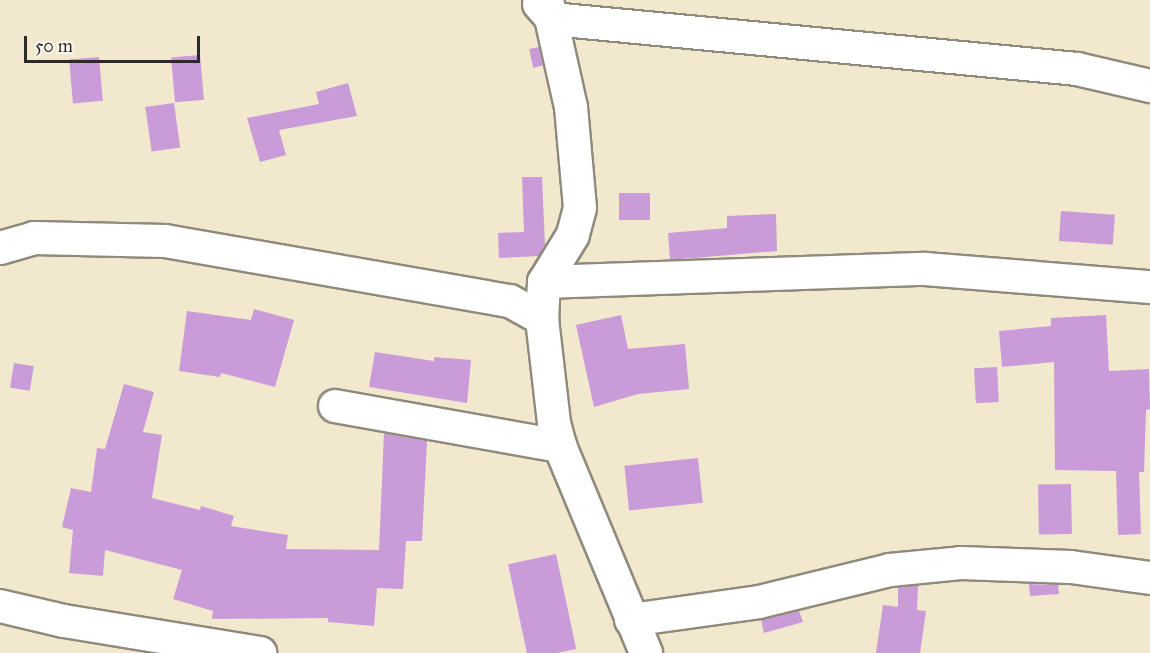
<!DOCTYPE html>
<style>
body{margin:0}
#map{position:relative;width:1150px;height:653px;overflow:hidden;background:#f2e8ce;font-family:"IM FELL Great Primer",serif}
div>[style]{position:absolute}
.building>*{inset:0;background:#ca9bd9;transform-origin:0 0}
.roads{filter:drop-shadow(2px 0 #8e8a7c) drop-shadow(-2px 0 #8e8a7c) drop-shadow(0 2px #8e8a7c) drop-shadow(0 -2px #8e8a7c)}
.minor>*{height:32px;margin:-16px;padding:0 16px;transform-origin:16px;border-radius:16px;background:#fff}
span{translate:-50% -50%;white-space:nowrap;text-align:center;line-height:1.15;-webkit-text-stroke:4.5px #fbf7ec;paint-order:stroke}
.scale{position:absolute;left:24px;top:36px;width:176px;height:27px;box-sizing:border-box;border:3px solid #2b2b2b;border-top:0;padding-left:8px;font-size:18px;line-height:21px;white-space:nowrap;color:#2b2b2b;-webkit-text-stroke:4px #fbf7ec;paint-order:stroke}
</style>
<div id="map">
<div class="building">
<i style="left:539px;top:47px;width:19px;height:10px;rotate:78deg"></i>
<i style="left:200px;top:55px;width:45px;height:29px;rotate:85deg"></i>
<i style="left:99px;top:57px;width:44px;height:30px;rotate:85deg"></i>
<i style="clip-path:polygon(348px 83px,357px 116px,279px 130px,286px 155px,260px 162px,247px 118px,319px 104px,316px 92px)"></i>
<i style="left:174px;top:103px;width:45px;height:29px;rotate:82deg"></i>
<i style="clip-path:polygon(522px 177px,542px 177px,545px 246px,539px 256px,499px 258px,498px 233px,524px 232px)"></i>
<i style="left:619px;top:193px;width:31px;height:27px"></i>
<i style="left:1061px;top:211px;width:54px;height:30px;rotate:4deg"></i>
<i style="clip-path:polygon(776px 214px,777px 251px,670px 260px,668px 233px,727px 228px,727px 216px)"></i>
<i style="clip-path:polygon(254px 309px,294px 320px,275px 387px,221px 373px,220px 377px,179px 371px,187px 311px,251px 320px)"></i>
<i style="clip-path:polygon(621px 315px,628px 349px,685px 344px,689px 389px,638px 394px,594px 407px,576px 325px)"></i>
<i style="clip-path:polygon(1106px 315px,1109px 371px,1149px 369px,1150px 409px,1146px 410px,1144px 472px,1139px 472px,1141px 534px,1118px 535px,1116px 471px,1055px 470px,1054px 362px,1002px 367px,999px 331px,1051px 326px,1051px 318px)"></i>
<i style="clip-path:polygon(375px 352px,434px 361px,434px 357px,471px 360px,467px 403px,369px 387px)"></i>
<i style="left:14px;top:363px;width:20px;height:25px;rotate:9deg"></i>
<i style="left:997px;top:367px;width:35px;height:23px;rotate:87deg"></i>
<i style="clip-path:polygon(124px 384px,154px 392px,143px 432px,162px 435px,152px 498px,200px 510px,201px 506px,234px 516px,231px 526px,288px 535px,286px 549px,379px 550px,384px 433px,427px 441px,422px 541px,406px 541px,403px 589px,377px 588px,374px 626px,328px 622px,328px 618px,212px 619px,213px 611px,173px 599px,182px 570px,105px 550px,103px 576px,69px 573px,73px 530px,62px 527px,71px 488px,91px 492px,97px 448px,105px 449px)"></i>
<i style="left:698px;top:458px;width:45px;height:74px;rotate:84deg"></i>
<i style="left:1071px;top:484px;width:50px;height:33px;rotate:89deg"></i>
<i style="left:556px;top:554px;width:97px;height:49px;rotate:78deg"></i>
<i style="clip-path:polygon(1029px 584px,1058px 585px,1059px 594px,1030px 596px)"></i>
<i style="clip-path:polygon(918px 585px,917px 610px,926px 611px,920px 653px,876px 653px,883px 605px,898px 607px,898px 587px)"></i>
<i style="clip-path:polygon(799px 611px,803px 622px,764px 633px,761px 620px)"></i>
</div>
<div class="roads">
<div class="minor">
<i style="left:547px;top:0;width:110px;rotate:77.4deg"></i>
<i style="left:571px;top:107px;width:101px;rotate:84.9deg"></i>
<i style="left:580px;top:208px;width:28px;rotate:105deg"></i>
<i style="left:573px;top:235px;width:55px;rotate:121.7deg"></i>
<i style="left:544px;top:282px;width:37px;rotate:93deg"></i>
<i style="left:542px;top:319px;width:105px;rotate:83.4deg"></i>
<i style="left:554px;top:423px;width:24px;rotate:75deg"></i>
<i style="left:560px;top:446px;width:224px;rotate:67.4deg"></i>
<i style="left:539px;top:4px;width:20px;rotate:49deg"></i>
<i style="left:552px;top:19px;width:527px;rotate:5.44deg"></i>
<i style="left:1077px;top:69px;width:75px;rotate:13.1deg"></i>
<i style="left:0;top:248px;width:35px;rotate:-16deg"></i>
<i style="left:34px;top:238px;width:131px;rotate:1.3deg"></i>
<i style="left:165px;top:241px;width:350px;rotate:9.9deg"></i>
<i style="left:510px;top:301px;width:37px;rotate:29deg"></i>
<i style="left:544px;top:282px;width:381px;rotate:-2deg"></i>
<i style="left:925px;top:269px;width:226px;rotate:4.6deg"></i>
<i style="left:335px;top:406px;width:229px;rotate:10.1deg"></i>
<i style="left:0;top:606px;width:66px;rotate:13.2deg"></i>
<i style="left:64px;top:621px;width:199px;rotate:9.3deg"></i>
<i style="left:631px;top:620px;width:129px;rotate:-8deg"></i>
<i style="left:759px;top:602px;width:135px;rotate:-13.7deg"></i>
<i style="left:890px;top:570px;width:71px;rotate:-5.6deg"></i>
<i style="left:961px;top:563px;width:110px;rotate:2.1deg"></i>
<i style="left:1071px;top:567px;width:80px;rotate:7.9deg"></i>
</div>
</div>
<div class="scale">50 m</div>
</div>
